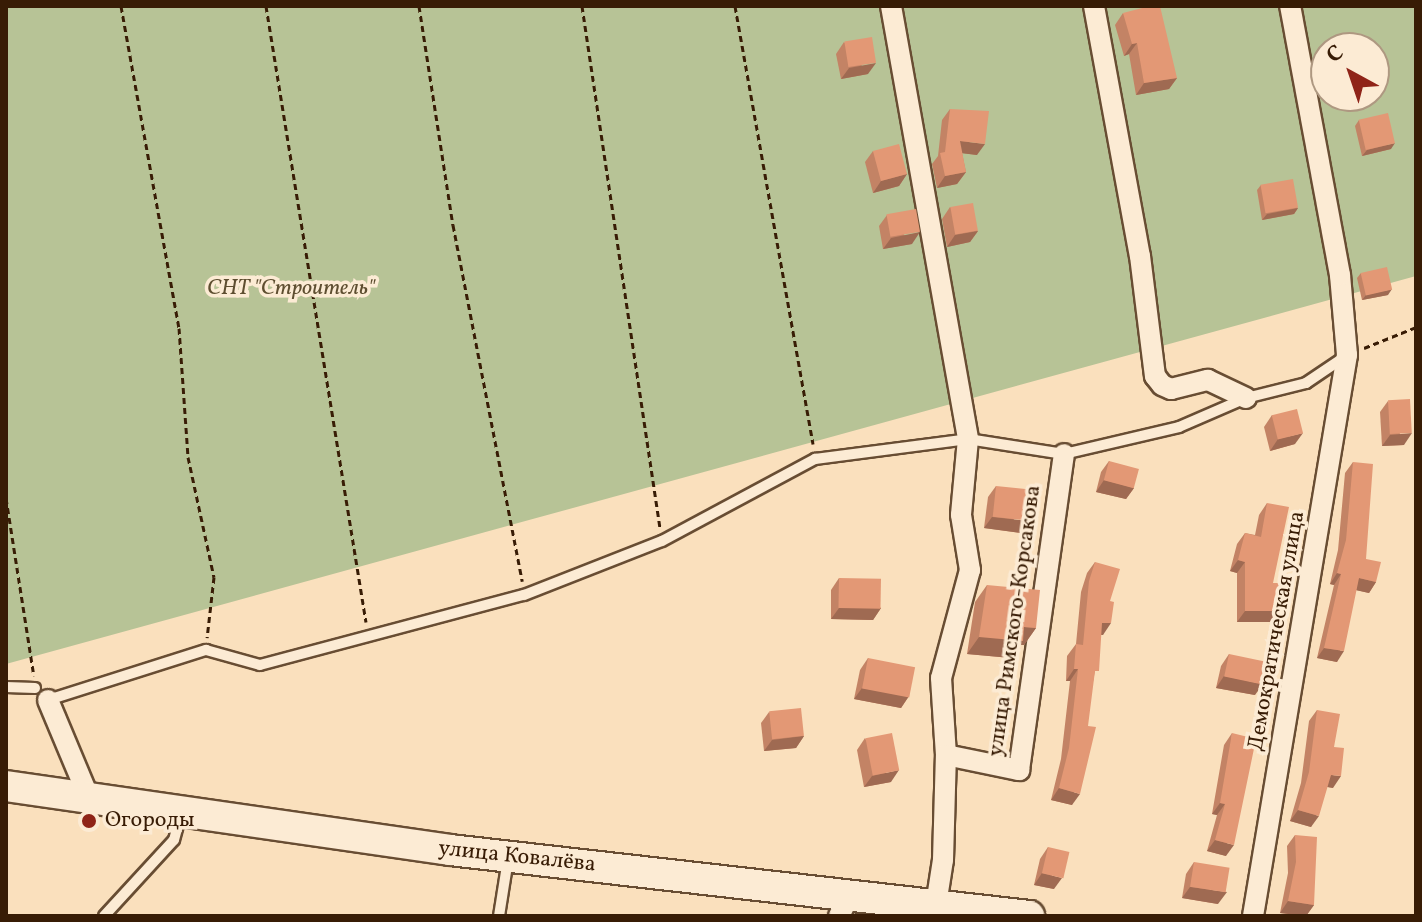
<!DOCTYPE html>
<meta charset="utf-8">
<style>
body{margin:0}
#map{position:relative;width:1422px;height:922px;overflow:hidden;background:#fae0bd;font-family:Vollkorn,serif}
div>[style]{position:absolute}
.green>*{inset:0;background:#b7c396}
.path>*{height:3px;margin-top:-1.5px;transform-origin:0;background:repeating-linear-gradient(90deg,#381c05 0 6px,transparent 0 10px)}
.roads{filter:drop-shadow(2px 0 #684d33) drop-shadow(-2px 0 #684d33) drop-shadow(0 2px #684d33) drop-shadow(0 -2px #684d33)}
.lane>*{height:10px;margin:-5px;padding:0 5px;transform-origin:5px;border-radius:5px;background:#fcebd4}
.street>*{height:20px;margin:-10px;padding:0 10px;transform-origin:10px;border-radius:10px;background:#fcebd4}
.secondary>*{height:30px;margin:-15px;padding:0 15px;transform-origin:15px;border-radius:15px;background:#fcebd4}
.wall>*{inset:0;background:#c38365}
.shaded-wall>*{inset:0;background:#9f6a52}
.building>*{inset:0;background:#e39875;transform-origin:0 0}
.dots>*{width:22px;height:22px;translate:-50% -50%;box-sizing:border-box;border:4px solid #fcebd4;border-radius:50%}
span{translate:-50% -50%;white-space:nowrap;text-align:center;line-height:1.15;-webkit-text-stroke:7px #fcebd4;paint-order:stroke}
.park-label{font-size:22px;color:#5e4e30;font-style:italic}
.street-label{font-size:22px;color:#381c05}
.poi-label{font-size:22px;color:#381c05}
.left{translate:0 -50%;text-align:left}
.frame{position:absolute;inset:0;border:8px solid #381c05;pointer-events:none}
.north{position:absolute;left:1310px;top:32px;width:80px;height:80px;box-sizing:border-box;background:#fcebd4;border:2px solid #ae9881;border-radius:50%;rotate:320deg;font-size:22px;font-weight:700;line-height:32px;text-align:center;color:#381c05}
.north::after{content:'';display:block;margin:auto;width:28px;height:36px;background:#8f2418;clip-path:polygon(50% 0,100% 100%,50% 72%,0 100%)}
</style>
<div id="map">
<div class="green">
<i style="clip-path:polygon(evenodd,6px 6px,1416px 6px,1416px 276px,6px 664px,6px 6px,1326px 48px,1374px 48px,1374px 96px,1326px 96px,1326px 48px)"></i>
</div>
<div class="path">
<i style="left:121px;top:6px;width:327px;rotate:79.8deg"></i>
<i style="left:179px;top:328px;width:129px;rotate:86deg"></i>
<i style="left:188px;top:457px;width:123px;rotate:77.8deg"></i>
<i style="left:214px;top:577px;width:61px;rotate:96.5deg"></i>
<i style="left:266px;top:6px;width:624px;rotate:80.78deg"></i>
<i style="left:419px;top:6px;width:222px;rotate:81.2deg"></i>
<i style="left:453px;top:225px;width:363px;rotate:79deg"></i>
<i style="left:582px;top:6px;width:528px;rotate:81.5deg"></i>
<i style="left:735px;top:6px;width:445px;rotate:79.9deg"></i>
<i style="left:1364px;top:348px;width:56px;rotate:-22deg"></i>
<i style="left:6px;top:498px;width:180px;rotate:81.1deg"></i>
</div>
<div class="roads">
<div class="lane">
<i style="left:6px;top:687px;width:29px;rotate:2deg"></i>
<i style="left:48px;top:700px;width:166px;rotate:-17.6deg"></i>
<i style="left:206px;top:650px;width:56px;rotate:15.5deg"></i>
<i style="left:260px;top:665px;width:273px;rotate:-14.9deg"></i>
<i style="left:524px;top:595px;width:148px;rotate:-21.4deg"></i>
<i style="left:662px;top:541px;width:174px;rotate:-28.2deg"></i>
<i style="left:815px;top:459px;width:154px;rotate:-7.4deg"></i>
<i style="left:968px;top:439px;width:97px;rotate:8.9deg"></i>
<i style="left:1064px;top:454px;width:118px;rotate:-13.2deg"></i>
<i style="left:1179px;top:427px;width:73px;rotate:-23.4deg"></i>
<i style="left:1246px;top:398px;width:62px;rotate:-14deg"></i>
<i style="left:1306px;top:383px;width:48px;rotate:-34deg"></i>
<i style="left:104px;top:916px;width:103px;rotate:-47.4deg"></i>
<i style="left:174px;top:840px;width:27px;rotate:-75deg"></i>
<i style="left:499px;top:916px;width:58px;rotate:-81deg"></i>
</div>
<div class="street">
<i style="left:891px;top:6px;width:440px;rotate:79.9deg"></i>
<i style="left:968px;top:439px;width:76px;rotate:95.3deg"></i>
<i style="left:961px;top:515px;width:56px;rotate:80.7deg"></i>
<i style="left:970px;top:570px;width:112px;rotate:105deg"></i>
<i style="left:941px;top:678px;width:77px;rotate:86.3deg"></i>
<i style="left:1094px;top:6px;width:254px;rotate:79.6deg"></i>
<i style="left:1140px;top:256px;width:121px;rotate:82.9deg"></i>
<i style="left:1155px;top:376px;width:11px;rotate:52deg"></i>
<i style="left:1162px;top:385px;width:10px;rotate:24deg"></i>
<i style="left:1171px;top:389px;width:38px;rotate:-14deg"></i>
<i style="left:1208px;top:380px;width:42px;rotate:25.3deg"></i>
<i style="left:48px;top:700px;width:106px;rotate:67.3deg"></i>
<i style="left:936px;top:905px;width:46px;rotate:-81.2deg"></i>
<i style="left:943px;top:860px;width:105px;rotate:-88.4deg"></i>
<i style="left:946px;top:755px;width:75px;rotate:11.6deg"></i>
<i style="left:1019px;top:770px;width:319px;rotate:-81.9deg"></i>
<i style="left:839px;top:916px;width:25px;rotate:-63deg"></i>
<i style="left:1253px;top:916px;width:569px;rotate:-80.49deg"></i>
<i style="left:1347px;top:355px;width:80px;rotate:-95deg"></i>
<i style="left:1340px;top:275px;width:274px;rotate:-100.5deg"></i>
</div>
<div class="secondary">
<i style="left:6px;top:786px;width:449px;rotate:8.2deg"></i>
<i style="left:450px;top:850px;width:583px;rotate:6.5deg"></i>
</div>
</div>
<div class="wall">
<i style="clip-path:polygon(1123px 13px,1177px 78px,1169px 89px,1136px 95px,1129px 54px,1124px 56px,1115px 25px)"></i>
<i style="clip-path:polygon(844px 42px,868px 74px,841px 79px,836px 54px)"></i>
<i style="clip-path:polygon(950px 109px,977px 155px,962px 153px,966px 172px,957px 184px,937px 188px,932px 164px,938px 156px,942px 120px)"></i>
<i style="clip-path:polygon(1359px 120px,1391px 149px,1362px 156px,1355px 126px)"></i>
<i style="clip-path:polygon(873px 151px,907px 174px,899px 186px,873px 193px,865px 162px)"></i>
<i style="clip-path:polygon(1261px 185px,1298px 208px,1294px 214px,1262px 220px,1257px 190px)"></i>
<i style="clip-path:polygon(950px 207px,978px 231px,970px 242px,947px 247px,942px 219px)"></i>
<i style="clip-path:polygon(887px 215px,912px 244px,883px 249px,879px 226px)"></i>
<i style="clip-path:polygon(1361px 273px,1388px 295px,1362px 300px,1357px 278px)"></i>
<i style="clip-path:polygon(1388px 401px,1404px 445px,1382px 446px,1380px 412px)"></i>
<i style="clip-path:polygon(1272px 415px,1295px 444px,1270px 451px,1264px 427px)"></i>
<i style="clip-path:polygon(1109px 461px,1134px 488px,1126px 499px,1096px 492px,1101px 472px)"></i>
<i style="clip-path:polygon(1353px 462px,1366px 559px,1376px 582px,1369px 593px,1356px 590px,1337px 662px,1317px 658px,1334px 585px,1330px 584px,1338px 550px,1345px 473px)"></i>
<i style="clip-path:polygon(996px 486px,1021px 533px,984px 528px,988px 497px)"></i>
<i style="clip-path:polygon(1267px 503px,1273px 583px,1270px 622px,1237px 622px,1237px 573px,1230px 571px,1237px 544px,1245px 533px,1255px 535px,1259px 515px)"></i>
<i style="clip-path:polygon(1095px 562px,1110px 601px,1103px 635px,1101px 635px,1072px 805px,1051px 800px,1061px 759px,1070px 681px,1066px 681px,1067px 656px,1076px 644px,1081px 592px,1087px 573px)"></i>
<i style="clip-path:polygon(839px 578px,881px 608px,873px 620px,831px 619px,831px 590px)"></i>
<i style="clip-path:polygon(987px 585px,1036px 628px,1024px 645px,1020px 645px,1011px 658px,967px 654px,975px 602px)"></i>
<i style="clip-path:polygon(1229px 654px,1255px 695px,1216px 688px,1221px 666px)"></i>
<i style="clip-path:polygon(868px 658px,909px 696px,901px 708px,854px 699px,860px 670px)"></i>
<i style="clip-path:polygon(1317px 710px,1334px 747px,1333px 788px,1327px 787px,1311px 827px,1290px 821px,1301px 783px,1309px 721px)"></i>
<i style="clip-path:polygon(769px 712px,804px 736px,796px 748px,764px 751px,761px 723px)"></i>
<i style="clip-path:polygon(1232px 733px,1226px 856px,1207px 851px,1217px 815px,1212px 814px,1224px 745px)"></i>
<i style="clip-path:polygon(865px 738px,891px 782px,864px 787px,857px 750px)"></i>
<i style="clip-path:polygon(1295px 835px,1314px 905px,1306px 916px,1280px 913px,1288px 873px,1287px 846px)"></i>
<i style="clip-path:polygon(1048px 847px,1054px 889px,1034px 885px,1040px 859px)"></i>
<i style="clip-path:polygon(1194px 862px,1218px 904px,1182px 898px,1186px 874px)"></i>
</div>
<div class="shaded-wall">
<i style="clip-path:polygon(1137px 43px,1129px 54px,1124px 56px,1132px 44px)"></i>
<i style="clip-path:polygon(876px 63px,868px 74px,841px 79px,849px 68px)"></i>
<i style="clip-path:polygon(1177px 78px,1169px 89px,1136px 95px,1144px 83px)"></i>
<i style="clip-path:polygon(960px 141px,985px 144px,977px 155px,952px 152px)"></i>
<i style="clip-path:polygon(1395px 143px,1391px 149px,1362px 156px,1367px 150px)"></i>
<i style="clip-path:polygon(966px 172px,957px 184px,937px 188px,945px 176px)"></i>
<i style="clip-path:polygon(907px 174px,899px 186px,873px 193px,881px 181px)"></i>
<i style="clip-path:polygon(1298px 208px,1294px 214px,1262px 220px,1267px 214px)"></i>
<i style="clip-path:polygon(978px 231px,970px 242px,947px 247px,955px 235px)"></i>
<i style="clip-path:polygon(920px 232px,912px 244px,883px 249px,891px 238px)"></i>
<i style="clip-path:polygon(1392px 289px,1388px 295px,1362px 300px,1366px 295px)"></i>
<i style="clip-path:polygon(1303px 433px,1295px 444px,1270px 451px,1278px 439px)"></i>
<i style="clip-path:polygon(1412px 433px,1404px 445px,1382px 446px,1390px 435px)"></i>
<i style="clip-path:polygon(1104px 480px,1134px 488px,1126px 499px,1096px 492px)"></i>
<i style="clip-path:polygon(992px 517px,1029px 521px,1021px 533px,984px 528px)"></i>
<i style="clip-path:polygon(1238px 560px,1245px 562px,1237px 573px,1230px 571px)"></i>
<i style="clip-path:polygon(1337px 573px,1341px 574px,1334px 585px,1330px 584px)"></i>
<i style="clip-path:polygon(1359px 578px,1376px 582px,1369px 593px,1351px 589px)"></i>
<i style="clip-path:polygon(839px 608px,881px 608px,873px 620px,831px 619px)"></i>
<i style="clip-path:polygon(1245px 611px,1278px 611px,1270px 622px,1237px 622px)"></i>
<i style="clip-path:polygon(1102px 623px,1111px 623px,1103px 635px,1094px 634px)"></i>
<i style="clip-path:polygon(1024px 627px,1036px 628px,1024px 645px,1020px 645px,1011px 658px,967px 654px,979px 637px)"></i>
<i style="clip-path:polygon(1324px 648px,1344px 651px,1337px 662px,1317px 658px)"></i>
<i style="clip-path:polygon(1074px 669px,1078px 669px,1070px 681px,1066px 681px)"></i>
<i style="clip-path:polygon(1224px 676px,1263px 684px,1255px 695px,1216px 688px)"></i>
<i style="clip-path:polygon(862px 688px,909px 696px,901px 708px,854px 699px)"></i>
<i style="clip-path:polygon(804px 736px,796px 748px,764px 751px,772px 740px)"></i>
<i style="clip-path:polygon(899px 770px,891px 782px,864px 787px,872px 776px)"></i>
<i style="clip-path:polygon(1331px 775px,1341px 776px,1333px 788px,1323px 786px)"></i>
<i style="clip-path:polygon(1059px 788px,1080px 794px,1072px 805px,1051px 800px)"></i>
<i style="clip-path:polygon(1220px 803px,1225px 804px,1217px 815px,1212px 814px)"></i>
<i style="clip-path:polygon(1298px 810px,1319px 816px,1311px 827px,1290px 821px)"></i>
<i style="clip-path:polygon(1215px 840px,1234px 845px,1226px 856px,1207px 851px)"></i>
<i style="clip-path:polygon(1042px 873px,1062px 878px,1054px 889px,1034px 885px)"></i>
<i style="clip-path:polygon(1190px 887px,1227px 892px,1218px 904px,1182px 898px)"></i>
<i style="clip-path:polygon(1288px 901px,1314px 905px,1306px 916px,1280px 913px)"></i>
</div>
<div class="building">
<i style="clip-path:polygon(1150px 6px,1160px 6px,1177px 78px,1144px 83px,1137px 43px,1132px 44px,1123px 13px)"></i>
<i style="left:872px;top:37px;width:26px;height:28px;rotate:81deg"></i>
<i style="clip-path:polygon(950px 109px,989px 111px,985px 144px,960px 141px,966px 172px,945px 176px,940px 153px,945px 152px)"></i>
<i style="left:1388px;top:113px;width:31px;height:30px;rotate:77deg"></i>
<i style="left:899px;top:144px;width:31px;height:27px;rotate:75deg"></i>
<i style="left:1293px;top:179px;width:29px;height:33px;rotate:80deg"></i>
<i style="left:973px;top:203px;width:28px;height:23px;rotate:80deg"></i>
<i style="left:916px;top:209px;width:23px;height:30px;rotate:80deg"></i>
<i style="left:1387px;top:267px;width:23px;height:27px;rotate:77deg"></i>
<i style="left:1410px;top:399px;width:34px;height:22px;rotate:87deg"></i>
<i style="left:1297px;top:409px;width:25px;height:26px;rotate:76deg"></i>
<i style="left:1109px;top:461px;width:31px;height:20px;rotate:15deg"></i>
<i style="clip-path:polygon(1353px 462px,1373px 464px,1366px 559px,1381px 562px,1376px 582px,1359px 578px,1344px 651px,1324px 648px,1341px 574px,1337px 573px,1346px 540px)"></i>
<i style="left:996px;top:486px;width:37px;height:31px;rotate:6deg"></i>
<i style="clip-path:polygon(1267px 503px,1289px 507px,1273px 583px,1279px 583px,1278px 611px,1245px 611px,1245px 562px,1238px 560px,1245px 533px,1261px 537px)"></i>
<i style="clip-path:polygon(1095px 562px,1120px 569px,1110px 601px,1114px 602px,1111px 623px,1102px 623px,1099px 671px,1095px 671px,1088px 726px,1096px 727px,1080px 794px,1059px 788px,1069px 748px,1078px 669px,1074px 669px,1076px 644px,1083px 645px,1089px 581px)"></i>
<i style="left:839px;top:578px;width:42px;height:30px;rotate:1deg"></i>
<i style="clip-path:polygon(987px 585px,1040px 590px,1036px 628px,1024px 627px,1023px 641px,979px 637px)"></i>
<i style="left:1229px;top:654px;width:39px;height:23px;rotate:12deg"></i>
<i style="left:868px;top:658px;width:48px;height:31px;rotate:11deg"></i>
<i style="left:801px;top:708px;width:28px;height:32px;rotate:84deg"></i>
<i style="clip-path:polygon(1317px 710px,1340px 714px,1334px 747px,1344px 748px,1341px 776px,1331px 775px,1319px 816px,1298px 810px,1309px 772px)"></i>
<i style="left:892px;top:733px;width:38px;height:27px;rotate:79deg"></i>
<i style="clip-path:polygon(1232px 733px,1256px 739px,1234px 845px,1215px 840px,1225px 804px,1220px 803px)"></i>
<i style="clip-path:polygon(1295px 835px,1317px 837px,1314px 905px,1288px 901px,1296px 862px)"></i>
<i style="left:1048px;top:847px;width:22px;height:27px;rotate:13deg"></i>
<i style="left:1194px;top:862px;width:36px;height:25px;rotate:9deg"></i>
</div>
<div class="dots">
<i style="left:89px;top:821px;background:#8f2418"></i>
</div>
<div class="park-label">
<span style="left:291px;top:289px">СНТ "Строитель"</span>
</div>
<div class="street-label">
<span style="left:1015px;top:621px;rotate:-82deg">улица Римского-Корсакова</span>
<span style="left:1277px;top:631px;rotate:-80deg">Демократическая улица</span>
<span style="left:517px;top:857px;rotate:6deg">улица Ковалёва</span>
</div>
<div class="poi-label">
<span class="left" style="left:105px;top:821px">Огороды</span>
</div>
<div class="frame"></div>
<div class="north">С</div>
</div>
